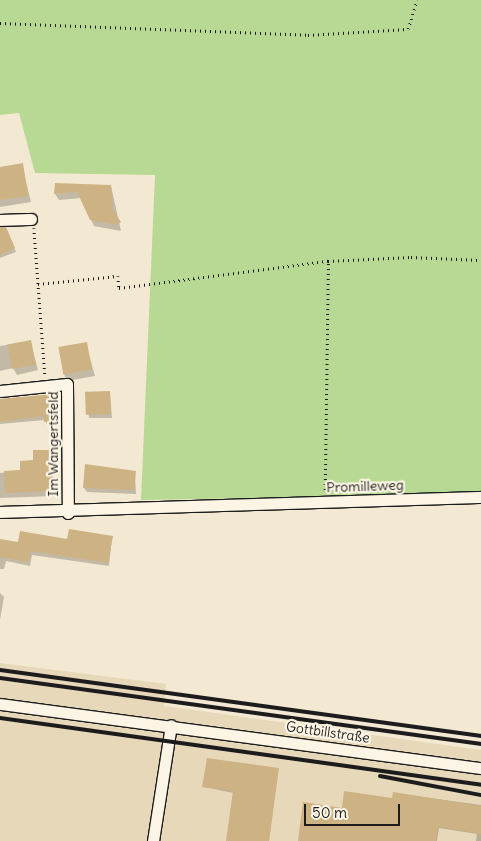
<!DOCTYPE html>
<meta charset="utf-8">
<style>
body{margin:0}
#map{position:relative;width:481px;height:841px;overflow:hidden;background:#f3e8d1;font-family:Delius,sans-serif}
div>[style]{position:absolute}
.built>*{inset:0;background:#e8d8ba}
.green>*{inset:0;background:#b7d993}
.shadow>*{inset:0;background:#0003}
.building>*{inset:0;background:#cdb283;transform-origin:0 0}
.path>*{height:2.5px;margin-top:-1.25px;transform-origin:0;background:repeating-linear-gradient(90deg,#1c1c1c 0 1px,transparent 0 5px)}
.roads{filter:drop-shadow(1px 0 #1c1c1c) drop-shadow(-1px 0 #1c1c1c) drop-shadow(0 1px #1c1c1c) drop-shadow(0 -1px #1c1c1c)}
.minor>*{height:11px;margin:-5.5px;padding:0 5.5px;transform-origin:5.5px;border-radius:5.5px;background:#fcf5e5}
.rail>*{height:4px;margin:-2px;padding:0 2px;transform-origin:2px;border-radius:2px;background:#1c1c1c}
span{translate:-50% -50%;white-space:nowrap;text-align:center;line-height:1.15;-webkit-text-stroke:4.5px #fcf5e5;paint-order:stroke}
.street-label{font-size:14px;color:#1c1c1c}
.scale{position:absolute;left:304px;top:804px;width:96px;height:22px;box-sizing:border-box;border:2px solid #1c1c1c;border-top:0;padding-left:6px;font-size:15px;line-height:18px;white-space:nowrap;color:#1c1c1c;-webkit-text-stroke:4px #fcf5e5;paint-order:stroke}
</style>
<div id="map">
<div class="built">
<i style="clip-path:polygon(0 663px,166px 684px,164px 706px,481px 750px,481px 841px,0 841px)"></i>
</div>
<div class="green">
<i style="clip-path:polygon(0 0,481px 0,481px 494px,141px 500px,155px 175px,35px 173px,19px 113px,0 115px)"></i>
</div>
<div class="shadow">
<i style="clip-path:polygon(22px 165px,31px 202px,0 207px,0 167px)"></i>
<i style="clip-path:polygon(111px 186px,121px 231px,94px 226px,81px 198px,59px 200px,55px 194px)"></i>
<i style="clip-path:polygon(0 233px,9px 235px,16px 252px,0 258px)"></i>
<i style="clip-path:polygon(30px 341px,38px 370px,17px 375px,13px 368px,0 371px,0 346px)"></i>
<i style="clip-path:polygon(86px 344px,95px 376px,67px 381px,64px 374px)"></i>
<i style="clip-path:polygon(86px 393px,110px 393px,112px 418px,89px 418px)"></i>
<i style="clip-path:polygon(53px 395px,57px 425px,47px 425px,45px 420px,0 424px,0 399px)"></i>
<i style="clip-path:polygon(51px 451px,54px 496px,0 498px,0 473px,22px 471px)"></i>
<i style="clip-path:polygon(135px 473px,136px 494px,87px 492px,84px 488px)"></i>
<i style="clip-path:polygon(112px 537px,109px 566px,32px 555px,30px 566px,6px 561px,4px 569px,0 569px,0 540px,18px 544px)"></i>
<i style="clip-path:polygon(0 593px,4px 597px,0 620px)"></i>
<i style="clip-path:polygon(278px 769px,269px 841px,227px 841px,234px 793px,204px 787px)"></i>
<i style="clip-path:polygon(394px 793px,481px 805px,481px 841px,476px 841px,477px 834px,439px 828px,437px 841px,299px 841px,343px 809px,393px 800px)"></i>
</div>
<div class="building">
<i style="clip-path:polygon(23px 163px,28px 196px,0 200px,0 167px)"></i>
<i style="clip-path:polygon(55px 183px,111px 185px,113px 210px,121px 222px,117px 225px,90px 220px,77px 192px,54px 194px)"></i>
<i style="clip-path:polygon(0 227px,6px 227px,15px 248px,0 255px)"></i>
<i style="left:31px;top:340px;width:25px;height:24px;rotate:79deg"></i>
<i style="left:87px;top:342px;width:28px;height:29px;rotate:80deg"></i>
<i style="left:110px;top:391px;width:23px;height:25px;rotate:88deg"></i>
<i style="clip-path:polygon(54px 394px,55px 421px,44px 422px,43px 416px,0 422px,0 399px)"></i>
<i style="clip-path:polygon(33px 450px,52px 450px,52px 491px,5px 493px,4px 471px,20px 470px,20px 461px,33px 460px)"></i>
<i style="clip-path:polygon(85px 464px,136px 471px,134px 490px,83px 488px)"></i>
<i style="clip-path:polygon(69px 529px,113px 536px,108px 563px,31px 551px,28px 562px,0 557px,0 539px,18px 542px,20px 531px,67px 539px)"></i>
<i style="clip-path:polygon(207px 758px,279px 768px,269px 841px,226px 841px,233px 791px,202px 787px)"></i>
<i style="clip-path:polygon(344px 791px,392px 798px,393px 792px,481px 806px,481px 834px,438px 827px,436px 841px,298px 841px,303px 802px,342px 808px)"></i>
</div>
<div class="path">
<i style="left:0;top:23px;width:308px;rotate:2.2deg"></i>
<i style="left:308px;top:35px;width:100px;rotate:-3.4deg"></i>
<i style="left:408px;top:29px;width:30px;rotate:-73deg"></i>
<i style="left:34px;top:228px;width:147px;rotate:85.7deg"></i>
<i style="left:38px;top:284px;width:80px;rotate:-5.7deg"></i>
<i style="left:118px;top:276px;width:12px;rotate:85deg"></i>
<i style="left:119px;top:288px;width:211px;rotate:-7.4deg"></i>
<i style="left:328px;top:261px;width:83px;rotate:-2.8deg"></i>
<i style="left:411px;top:257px;width:70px;rotate:2.5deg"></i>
<i style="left:325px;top:490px;width:229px;rotate:-89.2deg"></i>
</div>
<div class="roads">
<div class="minor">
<i style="left:0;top:220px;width:31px;rotate:-2deg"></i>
<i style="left:0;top:391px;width:67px;rotate:-6deg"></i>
<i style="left:67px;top:384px;width:129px;rotate:89.6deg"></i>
<i style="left:0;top:512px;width:481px;rotate:-1.8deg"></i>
<i style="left:0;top:704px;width:485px;rotate:7.6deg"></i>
<i style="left:153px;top:841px;width:117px;rotate:-81.2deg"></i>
</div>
</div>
<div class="rail">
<i style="left:0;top:670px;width:486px;rotate:7.8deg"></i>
<i style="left:0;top:678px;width:486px;rotate:7.8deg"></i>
<i style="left:0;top:718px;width:486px;rotate:7.9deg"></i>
<i style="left:380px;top:776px;width:103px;rotate:10.7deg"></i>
</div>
<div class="street-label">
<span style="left:53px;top:444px;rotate:-90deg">Im Wangertsfeld</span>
<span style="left:365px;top:486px;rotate:-2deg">Promilleweg</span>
<span style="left:328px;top:732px;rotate:8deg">Gottbillstraße</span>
</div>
<div class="scale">50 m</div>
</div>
